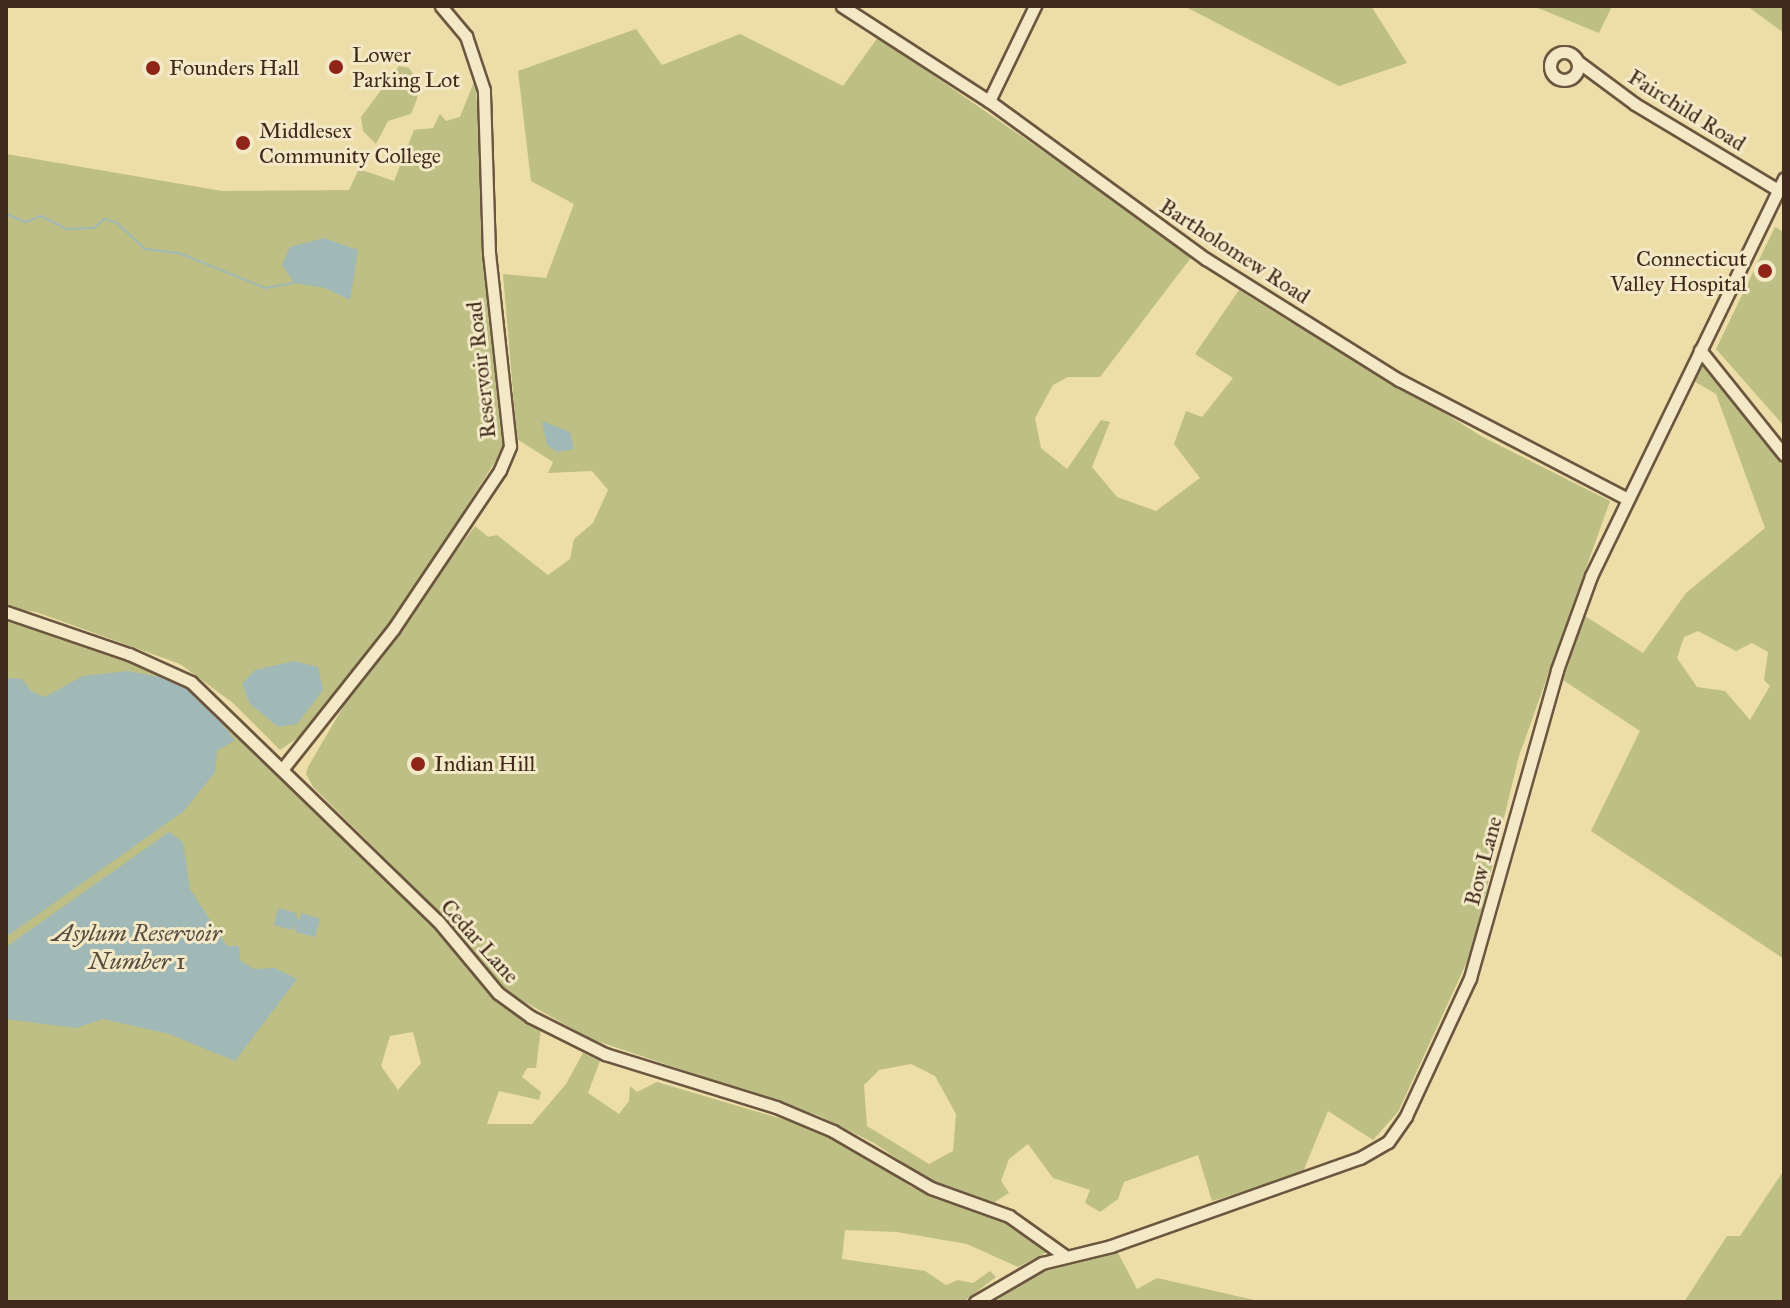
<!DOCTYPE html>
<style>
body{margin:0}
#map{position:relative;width:1790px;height:1308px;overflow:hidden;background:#ecdda9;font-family:"IM FELL Great Primer",serif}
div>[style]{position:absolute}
.green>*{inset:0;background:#bdbf84}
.water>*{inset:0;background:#a0b8b6}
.stream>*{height:2px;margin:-1px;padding:0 1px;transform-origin:1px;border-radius:1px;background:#a0b8b6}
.roads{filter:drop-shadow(2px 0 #6c563f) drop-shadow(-2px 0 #6c563f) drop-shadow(0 2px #6c563f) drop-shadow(0 -2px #6c563f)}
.minor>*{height:11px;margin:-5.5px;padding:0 5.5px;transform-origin:5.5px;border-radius:5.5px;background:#f3e9c7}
.minor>.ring{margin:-5.5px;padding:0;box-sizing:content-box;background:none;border:11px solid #f3e9c7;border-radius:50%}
.dots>*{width:22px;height:22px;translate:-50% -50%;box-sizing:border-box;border:4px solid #f3e9c7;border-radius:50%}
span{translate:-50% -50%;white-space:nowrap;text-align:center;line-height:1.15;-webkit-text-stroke:6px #f3e9c7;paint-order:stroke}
.poi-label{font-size:22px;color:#41291c}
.left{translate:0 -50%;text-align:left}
.right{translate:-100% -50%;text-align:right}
.street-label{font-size:22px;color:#41291c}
.water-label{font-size:24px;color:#594d42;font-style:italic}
.frame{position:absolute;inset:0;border:8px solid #41291c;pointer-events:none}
</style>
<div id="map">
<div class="green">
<i style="clip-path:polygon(1184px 6px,1371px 6px,1407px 63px,1339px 86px)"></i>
<i style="clip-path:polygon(1533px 6px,1612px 6px,1599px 33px)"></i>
<i style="clip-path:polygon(1747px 6px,1784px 6px,1784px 33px)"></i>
<i style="clip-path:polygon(evenodd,636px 29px,662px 65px,740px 34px,843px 86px,878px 37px,1193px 255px,1100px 377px,1068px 377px,1053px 385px,1035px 418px,1041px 448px,1067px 469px,1101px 420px,1110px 422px,1092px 467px,1117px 497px,1156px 511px,1200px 478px,1174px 444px,1186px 411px,1202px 417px,1233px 378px,1195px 354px,1239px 290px,1290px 322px,1293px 318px,1481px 436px,1610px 501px,1519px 756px,1471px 953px,1398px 1112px,1373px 1140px,1328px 1111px,1302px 1174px,1212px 1201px,1198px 1155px,1124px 1182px,1118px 1199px,1100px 1212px,1085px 1203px,1090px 1190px,1053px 1178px,1028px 1144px,1009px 1159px,1001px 1181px,1009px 1193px,990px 1205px,942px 1189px,874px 1143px,820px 1116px,591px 1039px,507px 992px,431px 904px,313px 787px,306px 774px,308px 767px,350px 695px,475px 526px,488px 537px,497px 535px,548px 575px,570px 559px,574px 539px,593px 523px,608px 490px,592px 471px,548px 473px,553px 462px,517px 439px,503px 274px,546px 278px,574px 204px,531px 181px,518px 71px,636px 29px,911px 1064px,935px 1076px,956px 1114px,953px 1151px,929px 1164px,867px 1126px,864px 1085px,879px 1070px,911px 1064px)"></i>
<i style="clip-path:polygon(399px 66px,409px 68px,419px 83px,417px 99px,411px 114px,388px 121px,376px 144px,363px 131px,361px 117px)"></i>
<i style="clip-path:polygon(475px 79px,505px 446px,400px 611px,302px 735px,280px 750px,233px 703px,180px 664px,36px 612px,6px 608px,6px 154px,222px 191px,349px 190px,359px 169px,394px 181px,414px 130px,433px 128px,440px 114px,446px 121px,460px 117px)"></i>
<i style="clip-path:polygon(1784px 223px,1784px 426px,1716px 349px,1775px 227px,1782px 231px)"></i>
<i style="clip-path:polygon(evenodd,1701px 364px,1784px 462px,1784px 959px,1591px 831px,1640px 731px,1563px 680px,1585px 616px,1643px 653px,1686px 593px,1765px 528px,1716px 394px,1692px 380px,1701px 364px,1698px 631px,1736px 651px,1752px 643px,1768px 652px,1764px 680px,1770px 686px,1750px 720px,1725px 691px,1697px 687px,1677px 658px,1684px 637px,1698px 631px)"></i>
<i style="clip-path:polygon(evenodd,6px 618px,172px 673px,194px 690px,426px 913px,504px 1005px,541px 1028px,536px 1068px,527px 1068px,522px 1077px,541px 1092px,539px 1100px,499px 1091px,487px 1124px,532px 1124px,566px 1084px,583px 1053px,600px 1061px,588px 1093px,619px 1114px,629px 1101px,630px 1086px,637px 1092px,657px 1082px,792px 1122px,869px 1156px,911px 1187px,991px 1213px,1057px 1247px,1018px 1267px,967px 1244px,897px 1232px,845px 1230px,842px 1259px,925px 1271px,946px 1285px,958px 1280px,973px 1283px,990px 1271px,996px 1277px,963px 1302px,6px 1302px,6px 618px,413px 1032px,421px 1063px,398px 1090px,381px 1066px,390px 1036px,413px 1032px)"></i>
<i style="clip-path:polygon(1784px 1170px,1784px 1302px,1684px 1302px,1727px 1236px,1740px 1236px)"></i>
<i style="clip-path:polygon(1118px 1253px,1137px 1289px,1157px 1278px,1263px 1302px,995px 1302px,1030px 1275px)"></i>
</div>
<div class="water">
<i style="clip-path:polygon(324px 238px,358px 250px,350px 300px,325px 288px,294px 283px,282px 265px,290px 247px)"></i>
<i style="clip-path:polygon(542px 421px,570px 432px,574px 449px,557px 452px,547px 445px)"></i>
<i style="clip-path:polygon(294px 661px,318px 667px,323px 690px,297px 724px,278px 727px,250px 704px,242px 684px,255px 670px)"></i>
<i style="clip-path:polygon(128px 671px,174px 680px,201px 698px,235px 740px,217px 751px,215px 772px,184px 811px,6px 937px,6px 678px,22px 679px,31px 691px,45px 697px,83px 676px)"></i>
<i style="clip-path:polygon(169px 832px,183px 842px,190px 889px,227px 946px,239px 946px,240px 960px,253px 969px,275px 968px,297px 979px,235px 1061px,169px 1034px,103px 1019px,76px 1028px,6px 1019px,6px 947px)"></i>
<i style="clip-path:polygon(278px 908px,296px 913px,298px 921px,302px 913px,320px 919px,315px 937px,296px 932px,294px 924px,292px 930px,274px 925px)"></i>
</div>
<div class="stream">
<i style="left:6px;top:214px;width:22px;rotate:22deg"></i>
<i style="left:26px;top:222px;width:16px;rotate:-22deg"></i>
<i style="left:41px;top:216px;width:28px;rotate:27deg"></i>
<i style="left:66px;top:229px;width:28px;rotate:-2deg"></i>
<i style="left:94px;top:228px;width:13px;rotate:-42deg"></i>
<i style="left:104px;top:219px;width:14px;rotate:17deg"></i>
<i style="left:117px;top:223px;width:38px;rotate:43deg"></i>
<i style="left:145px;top:249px;width:34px;rotate:7deg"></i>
<i style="left:179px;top:253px;width:93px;rotate:22.1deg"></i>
<i style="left:265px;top:288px;width:29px;rotate:-10deg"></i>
</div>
<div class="roads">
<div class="minor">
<i style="left:842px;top:6px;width:175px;rotate:32.9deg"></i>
<i style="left:989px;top:101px;width:268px;rotate:36.1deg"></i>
<i style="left:1206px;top:259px;width:228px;rotate:32.1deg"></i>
<i style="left:1399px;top:380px;width:256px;rotate:27.5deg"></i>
<i class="ring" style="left:1550px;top:52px;width:17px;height:17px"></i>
<i style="left:1577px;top:61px;width:72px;rotate:36.6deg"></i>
<i style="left:1635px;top:104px;width:167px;rotate:31deg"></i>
<i style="left:989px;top:101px;width:106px;rotate:-64.2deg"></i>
<i style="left:1700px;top:350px;width:134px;rotate:51.3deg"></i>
<i style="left:6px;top:612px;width:130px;rotate:18.9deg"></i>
<i style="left:129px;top:654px;width:68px;rotate:24.3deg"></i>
<i style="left:191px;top:682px;width:344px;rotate:44.1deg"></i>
<i style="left:438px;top:921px;width:94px;rotate:50.2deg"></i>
<i style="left:498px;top:993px;width:41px;rotate:36deg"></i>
<i style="left:531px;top:1017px;width:83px;rotate:26.6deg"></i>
<i style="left:605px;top:1054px;width:179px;rotate:17.2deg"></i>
<i style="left:776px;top:1107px;width:62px;rotate:22.8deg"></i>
<i style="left:833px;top:1131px;width:113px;rotate:30.2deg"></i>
<i style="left:931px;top:1188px;width:83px;rotate:19.7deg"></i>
<i style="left:1009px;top:1216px;width:69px;rotate:35.5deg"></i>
<i style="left:284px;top:767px;width:177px;rotate:-51.6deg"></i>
<i style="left:394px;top:628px;width:190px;rotate:-56.1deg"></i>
<i style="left:500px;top:470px;width:26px;rotate:-67deg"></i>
<i style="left:510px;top:446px;width:194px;rotate:-96.2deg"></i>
<i style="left:489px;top:253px;width:163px;rotate:-91.8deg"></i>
<i style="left:484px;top:90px;width:57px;rotate:-108.4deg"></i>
<i style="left:466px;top:36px;width:39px;rotate:-130deg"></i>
<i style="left:975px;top:1302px;width:78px;rotate:-30.2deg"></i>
<i style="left:1042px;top:1263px;width:71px;rotate:-13.8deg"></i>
<i style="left:1111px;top:1246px;width:264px;rotate:-19.5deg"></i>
<i style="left:1360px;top:1158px;width:32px;rotate:-30deg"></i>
<i style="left:1388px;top:1142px;width:32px;rotate:-55deg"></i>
<i style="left:1406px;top:1116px;width:152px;rotate:-65.1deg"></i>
<i style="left:1470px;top:978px;width:320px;rotate:-74.2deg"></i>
<i style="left:1557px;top:670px;width:100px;rotate:-70.1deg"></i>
<i style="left:1591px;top:576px;width:442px;rotate:-64.1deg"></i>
</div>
</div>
<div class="dots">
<i style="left:336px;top:67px;background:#8f2418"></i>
<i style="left:153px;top:68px;background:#8f2418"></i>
<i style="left:243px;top:143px;background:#8f2418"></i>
<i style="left:1765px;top:271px;background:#8f2418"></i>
<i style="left:418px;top:764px;background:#8f2418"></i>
</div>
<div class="poi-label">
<span class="left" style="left:352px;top:67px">Lower<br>Parking Lot</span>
<span class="left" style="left:169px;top:68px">Founders Hall</span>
<span class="left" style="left:259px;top:143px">Middlesex<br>Community College</span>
<span class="right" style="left:1747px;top:271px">Connecticut<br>Valley Hospital</span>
<span class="left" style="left:434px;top:764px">Indian Hill</span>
</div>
<div class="street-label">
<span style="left:1687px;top:110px;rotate:32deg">Fairchild Road</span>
<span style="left:1235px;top:251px;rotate:33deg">Bartholomew Road</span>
<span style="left:481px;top:370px;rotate:-96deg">Reservoir Road</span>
<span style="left:1483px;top:861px;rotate:-75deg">Bow Lane</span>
<span style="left:480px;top:941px;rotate:48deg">Cedar Lane</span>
</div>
<div class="water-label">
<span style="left:137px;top:948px">Asylum Reservoir<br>Number 1</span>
</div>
<div class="frame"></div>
</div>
